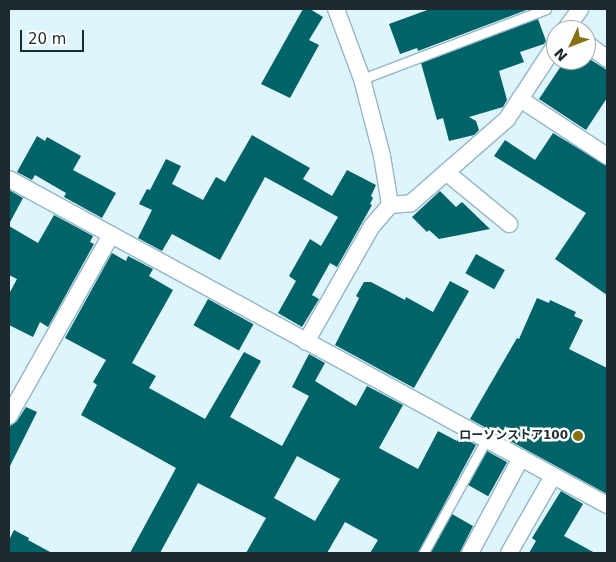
<!DOCTYPE html>
<meta charset="utf-8">
<style>
body{margin:0}
#map{position:relative;width:616px;height:562px;overflow:hidden;background:#dff5fe;font-family:"DejaVu Sans","Noto Sans JP",sans-serif}
div>[style]{position:absolute}
.building>*{inset:0;background:#006368;transform-origin:0 0}
.roads{filter:drop-shadow(1px 0 #94b6c6) drop-shadow(-1px 0 #94b6c6) drop-shadow(0 1px #94b6c6) drop-shadow(0 -1px #94b6c6)}
.service>*{height:9px;margin:-4.5px;padding:0 4.5px;transform-origin:4.5px;border-radius:4.5px;background:#fff}
.minor>*{height:16px;margin:-8px;padding:0 8px;transform-origin:8px;border-radius:8px;background:#fff}
.dots>*{width:14px;height:14px;translate:-50% -50%;box-sizing:border-box;border:2px solid #fefefe;border-radius:50%}
span{translate:-50% -50%;white-space:nowrap;text-align:center;line-height:1.15;-webkit-text-stroke:5px #fefefe;paint-order:stroke}
.poi-label{font-size:12px;color:#1d2b31;font-weight:700}
.right{translate:-100% -50%;text-align:right}
.frame{position:absolute;inset:0;border:10px solid #1d2b31;pointer-events:none}
.north{position:absolute;left:546px;top:20px;width:50px;height:50px;box-sizing:border-box;background:#fefefe;border:1px solid #a4aaac;border-radius:50%;rotate:227deg;font-size:14px;font-weight:700;line-height:20px;text-align:center;color:#1d2b31}
.north::after{content:'';display:block;margin:auto;width:18px;height:22px;background:#886f10;clip-path:polygon(50% 0,100% 100%,50% 72%,0 100%)}
.scale{position:absolute;left:20px;top:30px;width:64px;height:22px;box-sizing:border-box;border:2px solid #1d2b31;border-top:0;padding-left:6px;font-size:15px;line-height:18px;white-space:nowrap;color:#1d2b31;-webkit-text-stroke:4px #fefefe;paint-order:stroke}
</style>
<div id="map">
<div class="building">
<i style="clip-path:polygon(303px 9px,310px 9px,323px 17px,309px 40px,319px 45px,290px 98px,261px 84px)"></i>
<i style="clip-path:polygon(430px 9px,529px 9px,418px 51px,417px 48px,400px 54px,389px 24px)"></i>
<i style="clip-path:polygon(538px 19px,546px 41px,544px 44px,520px 52px,524px 62px,499px 71px,507px 100px,503px 107px,469px 117px,476px 121px,479px 130px,474px 135px,449px 141px,443px 118px,437px 120px,421px 63px)"></i>
<i style="clip-path:polygon(565px 60px,591px 60px,607px 70px,607px 98px,586px 130px,539px 99px)"></i>
<i style="clip-path:polygon(553px 133px,607px 166px,607px 295px,555px 259px,586px 213px,494px 156px,505px 140px,535px 160px)"></i>
<i style="clip-path:polygon(252px 135px,310px 168px,303px 179px,332px 196px,347px 170px,376px 185px,371px 196px,373px 198px,370px 204px,372px 205px,337px 267px,330px 263px,312px 295px,319px 299px,302px 327px,278px 313px,296px 281px,289px 276px,310px 239px,321px 246px,338px 217px,265px 177px,220px 260px,172px 234px,162px 251px,138px 238px,152px 210px,139px 204px,147px 189px,150px 190px,166px 159px,181px 166px,172px 184px,203px 200px,216px 177px,225px 182px)"></i>
<i style="clip-path:polygon(37px 136px,45px 141px,47px 137px,81px 156px,73px 170px,116px 193px,102px 218px,64px 197px,66px 193px,35px 175px,32px 180px,17px 172px)"></i>
<i style="clip-path:polygon(9px 190px,23px 198px,9px 224px)"></i>
<i style="clip-path:polygon(440px 191px,456px 207px,462px 202px,490px 229px,439px 239px,429px 230px,427px 232px,412px 217px)"></i>
<i style="clip-path:polygon(54px 215px,93px 236px,90px 242px,94px 244px,48px 327px,40px 322px,33px 337px,9px 325px,9px 294px,17px 279px,9px 275px,9px 226px,38px 243px)"></i>
<i style="clip-path:polygon(evenodd,112px 253px,126px 261px,128px 256px,153px 269px,149px 276px,173px 290px,132px 363px,156px 376px,149px 388px,205px 419px,244px 352px,261px 361px,230px 417px,282px 446px,309px 396px,292px 387px,309px 354px,325px 363px,315px 381px,356px 406px,367px 386px,403px 405px,379px 448px,418px 469px,438px 431px,457px 441px,460px 436px,476px 445px,418px 553px,370px 553px,378px 540px,345px 522px,327px 553px,246px 553px,266px 518px,198px 483px,160px 553px,130px 553px,176px 468px,81px 415px,97px 385px,93px 382px,106px 360px,65px 338px,112px 253px,297px 456px,340px 479px,315px 521px,274px 498px,297px 456px)"></i>
<i style="left:476px;top:254px;width:33px;height:22px;rotate:29deg"></i>
<i style="clip-path:polygon(450px 281px,469px 291px,414px 388px,335px 345px,359px 298px,356px 296px,364px 282px,371px 282px,405px 300px,406px 297px,433px 312px)"></i>
<i style="clip-path:polygon(537px 298px,549px 303px,550px 300px,576px 312px,574px 316px,583px 320px,569px 349px,607px 368px,607px 494px,470px 419px,517px 338px,519px 339px)"></i>
<i style="left:208px;top:299px;width:52px;height:30px;rotate:29deg"></i>
<i style="clip-path:polygon(26px 407px,37px 412px,9px 468px,9px 427px,17px 421px)"></i>
<i style="left:487px;top:451px;width:23px;height:39px;rotate:29deg"></i>
<i style="clip-path:polygon(561px 491px,583px 504px,564px 536px,595px 553px,529px 553px,536px 541px,532px 538px)"></i>
<i style="clip-path:polygon(452px 514px,473px 526px,460px 552px,430px 553px)"></i>
<i style="clip-path:polygon(14px 530px,29px 538px,28px 540px,52px 553px,9px 553px,9px 540px)"></i>
</div>
<div class="roads">
<div class="service">
<i style="left:362px;top:79px;width:197px;rotate:-20.8deg"></i>
<i style="left:424px;top:552px;width:128px;rotate:-61deg"></i>
</div>
<div class="minor">
<i style="left:336px;top:9px;width:75px;rotate:69.6deg"></i>
<i style="left:362px;top:79px;width:80px;rotate:75.4deg"></i>
<i style="left:382px;top:156px;width:50px;rotate:80.7deg"></i>
<i style="left:565px;top:30px;width:26px;rotate:-54deg"></i>
<i style="left:586px;top:43px;width:26px;rotate:37deg"></i>
<i style="left:520px;top:99px;width:104px;rotate:33.2deg"></i>
<i style="left:446px;top:172px;width:82px;rotate:39.5deg"></i>
<i style="left:9px;top:179px;width:681px;rotate:28.6deg"></i>
<i style="left:306px;top:342px;width:133px;rotate:-60.4deg"></i>
<i style="left:372px;top:226px;width:28px;rotate:-49deg"></i>
<i style="left:390px;top:205px;width:21px;rotate:-5deg"></i>
<i style="left:411px;top:203px;width:128px;rotate:-41.2deg"></i>
<i style="left:507px;top:119px;width:90px;rotate:-56.8deg"></i>
<i style="left:9px;top:416px;width:208px;rotate:-60.6deg"></i>
<i style="left:470px;top:553px;width:108px;rotate:-61.8deg"></i>
<i style="left:509px;top:553px;width:89px;rotate:-60.3deg"></i>
</div>
</div>
<div class="dots">
<i style="left:578px;top:436px;background:#886f10"></i>
</div>
<div class="poi-label">
<span class="right" style="left:568px;top:436px">ローソンストア100</span>
</div>
<div class="frame"></div>
<div class="north">N</div>
<div class="scale">20 m</div>
</div>
